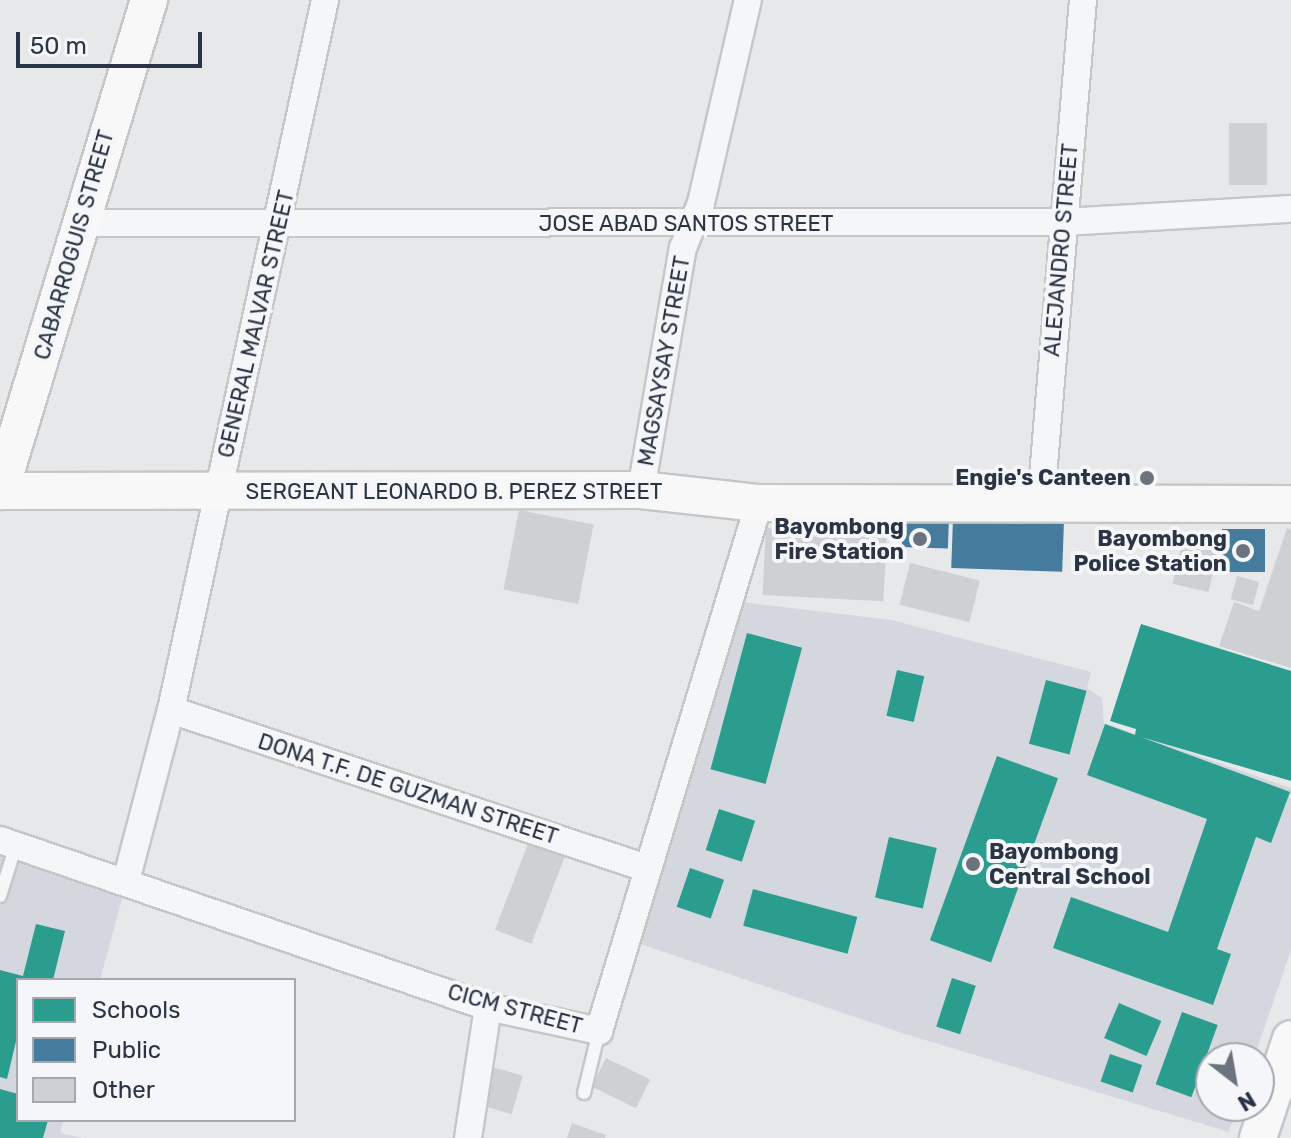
<!DOCTYPE html>
<style>
body{margin:0}
#map{position:relative;width:1291px;height:1138px;overflow:hidden;background:#e6e8ea;font-family:Rubik,sans-serif}
div>[style]{position:absolute}
.built>*{inset:0;background:#d4d7dd}
.schools>*{inset:0;background:#2a9d8f;transform-origin:0 0}
.public>*{inset:0;background:#457b9d;transform-origin:0 0}
.building>*{inset:0;background:#ced0d3;transform-origin:0 0}
.roads{filter:drop-shadow(2px 0 #c4c6c8) drop-shadow(-2px 0 #c4c6c8) drop-shadow(0 2px #c4c6c8) drop-shadow(0 -2px #c4c6c8)}
.lane>*{height:12px;margin:-6px;padding:0 6px;transform-origin:6px;border-radius:6px;background:#f5f6f7}
.street>*{height:26px;margin:-13px;padding:0 13px;transform-origin:13px;border-radius:13px;background:#f5f6f7}
.secondary>*{height:36px;margin:-18px;padding:0 18px;transform-origin:18px;border-radius:18px;background:#f8f8f8}
.dots>*{width:22px;height:22px;translate:-50% -50%;box-sizing:border-box;border:4px solid #f4f6f9;border-radius:50%}
span{translate:-50% -50%;white-space:nowrap;text-align:center;line-height:1.15;-webkit-text-stroke:8px #f4f6f9;paint-order:stroke}
.street-label{font-size:22px;color:#2b3445}
.poi-label{font-size:22px;color:#2b3445;font-weight:700}
.right{translate:-100% -50%;text-align:right}
.left{translate:0 -50%;text-align:left}
.legend{position:absolute;left:16px;top:978px;width:280px;height:144px;box-sizing:border-box;background:#f4f6f9;border:2px solid #a4a8b1;margin:0;padding:10px 14px;list-style:none;font-size:24px;color:#2b3445}
.legend li{display:flex;align-items:center;gap:16px;height:40px}
.legend b{width:40px;border:2px solid #a4a8b1}
.north{position:absolute;left:1195px;top:1042px;width:80px;height:80px;box-sizing:border-box;background:#f4f6f9;border:2px solid #a4a8b1;border-radius:50%;rotate:149deg;font-size:22px;font-weight:700;line-height:32px;text-align:center;color:#2b3445}
.north::after{content:'';display:block;margin:auto;width:28px;height:36px;background:#6c737f;clip-path:polygon(50% 0,100% 100%,50% 72%,0 100%)}
.scale{position:absolute;left:16px;top:32px;width:186px;height:36px;box-sizing:border-box;border:4px solid #2b3445;border-top:0;padding-left:10px;font-size:24px;line-height:28px;white-space:nowrap;color:#2b3445;-webkit-text-stroke:6px #f4f6f9;paint-order:stroke}
</style>
<div id="map">
<div class="built">
<i style="clip-path:polygon(734px 601px,891px 620px,1091px 672px,1087px 688px,1102px 698px,1104px 723px,1291px 788px,1291px 950px,1254px 1058px,1211px 1058px,1211px 1106px,1237px 1106px,1229px 1132px,902px 1033px,632px 941px)"></i>
<i style="clip-path:polygon(0 847px,125px 888px,100px 980px,18px 980px,18px 1120px,63px 1120px,60px 1133px,82px 1138px,0 1138px)"></i>
</div>
<div class="schools">
<i style="clip-path:polygon(1141px 624px,1291px 671px,1291px 781px,1141px 737px,1290px 792px,1271px 843px,1256px 837px,1217px 949px,1231px 954px,1213px 1005px,1053px 948px,1071px 897px,1168px 932px,1207px 819px,1087px 775px,1105px 724px,1135px 735px,1136px 729px,1110px 721px)"></i>
<i style="left:747px;top:633px;width:57px;height:141px;rotate:15deg"></i>
<i style="left:897px;top:670px;width:28px;height:47px;rotate:13deg"></i>
<i style="left:1046px;top:680px;width:42px;height:66px;rotate:15deg"></i>
<i style="left:997px;top:756px;width:65px;height:196px;rotate:20deg"></i>
<i style="left:719px;top:809px;width:38px;height:43px;rotate:18deg"></i>
<i style="left:889px;top:837px;width:49px;height:62px;rotate:13deg"></i>
<i style="left:690px;top:868px;width:36px;height:41px;rotate:19deg"></i>
<i style="left:753px;top:889px;width:108px;height:38px;rotate:15deg"></i>
<i style="clip-path:polygon(36px 924px,65px 931px,53px 980px,18px 980px,18px 1033px,7px 1079px,0 1077px,0 970px,23px 976px)"></i>
<i style="left:952px;top:978px;width:25px;height:51px;rotate:18deg"></i>
<i style="left:1119px;top:1003px;width:46px;height:38px;rotate:23deg"></i>
<i style="left:1182px;top:1012px;width:38px;height:77px;rotate:20deg"></i>
<i style="left:1110px;top:1054px;width:34px;height:29px;rotate:19deg"></i>
<i style="clip-path:polygon(0 1089px,18px 1094px,18px 1120px,48px 1120px,43px 1138px,0 1138px)"></i>
</div>
<div class="public">
<i style="left:903px;top:516px;width:46px;height:31px;rotate:2deg"></i>
<i style="left:953px;top:518px;width:111px;height:50px;rotate:2deg"></i>
<i style="left:1222px;top:529px;width:43px;height:43px"></i>
</div>
<div class="building">
<i style="left:1229px;top:123px;width:38px;height:62px"></i>
<i style="left:519px;top:510px;width:76px;height:81px;rotate:11deg"></i>
<i style="left:766px;top:528px;width:121px;height:67px;rotate:3deg"></i>
<i style="clip-path:polygon(1287px 528px,1291px 530px,1291px 668px,1219px 646px,1234px 602px,1259px 611px)"></i>
<i style="left:1183px;top:538px;width:37px;height:47px;rotate:13deg"></i>
<i style="left:910px;top:563px;width:72px;height:43px;rotate:14deg"></i>
<i style="left:1237px;top:576px;width:23px;height:24px;rotate:15deg"></i>
<i style="left:529px;top:841px;width:39px;height:95px;rotate:21deg"></i>
<i style="left:606px;top:1058px;width:49px;height:32px;rotate:26deg"></i>
<i style="left:489px;top:1066px;width:35px;height:40px;rotate:16deg"></i>
<i style="clip-path:polygon(572px 1123px,606px 1135px,605px 1138px,567px 1138px)"></i>
</div>
<div class="roads">
<div class="lane">
<i style="left:0;top:896px;width:53px;rotate:-72.6deg"></i>
<i style="left:584px;top:1093px;width:64px;rotate:-76.4deg"></i>
</div>
<div class="street">
<i style="left:81px;top:223px;width:982px;rotate:-0.06deg"></i>
<i style="left:1063px;top:222px;width:228px;rotate:-3.3deg"></i>
<i style="left:641px;top:490px;width:246px;rotate:-80.2deg"></i>
<i style="left:683px;top:248px;width:48px;rotate:-68.2deg"></i>
<i style="left:701px;top:203px;width:208px;rotate:-77deg"></i>
<i style="left:1041px;top:500px;width:502px;rotate:-85.2deg"></i>
<i style="left:171px;top:710px;width:500px;rotate:18.4deg"></i>
<i style="left:0;top:840px;width:516px;rotate:18.89deg"></i>
<i style="left:488px;top:1007px;width:114px;rotate:12.2deg"></i>
<i style="left:599px;top:1031px;width:552px;rotate:-73.14deg"></i>
<i style="left:126px;top:881px;width:177px;rotate:-75.3deg"></i>
<i style="left:171px;top:710px;width:727px;rotate:-77.76deg"></i>
<i style="left:468px;top:1138px;width:133px;rotate:-81.3deg"></i>
</div>
<div class="secondary">
<i style="left:0;top:491px;width:641px;rotate:-0.09deg"></i>
<i style="left:641px;top:490px;width:119px;rotate:6.3deg"></i>
<i style="left:759px;top:503px;width:532px;rotate:0.11deg"></i>
<i style="left:0;top:491px;width:513px;rotate:-73.12deg"></i>
<i style="left:1258px;top:1138px;width:104px;rotate:-71.6deg"></i>
</div>
</div>
<div class="dots">
<i style="left:1147px;top:478px;background:#6c737f"></i>
<i style="left:920px;top:539px;background:#6c737f"></i>
<i style="left:1243px;top:551px;background:#6c737f"></i>
<i style="left:973px;top:864px;background:#6c737f"></i>
</div>
<div class="street-label">
<span style="left:686px;top:224px">JOSE ABAD SANTOS STREET</span>
<span style="left:74px;top:245px;rotate:-74deg">CABARROGUIS STREET</span>
<span style="left:1061px;top:250px;rotate:-85deg">ALEJANDRO STREET</span>
<span style="left:256px;top:324px;rotate:-77deg">GENERAL MALVAR STREET</span>
<span style="left:664px;top:361px;rotate:-80deg">MAGSAYSAY STREET</span>
<span style="left:454px;top:492px">SERGEANT LEONARDO B. PEREZ STREET</span>
<span style="left:408px;top:789px;rotate:18deg">DONA T.F. DE GUZMAN STREET</span>
<span style="left:515px;top:1009px;rotate:15deg">CICM STREET</span>
</div>
<div class="poi-label">
<span class="right" style="left:1131px;top:478px">Engie's Canteen</span>
<span class="right" style="left:904px;top:539px">Bayombong<br>Fire Station</span>
<span class="right" style="left:1227px;top:551px">Bayombong<br>Police Station</span>
<span class="left" style="left:989px;top:864px">Bayombong<br>Central School</span>
</div>
<ul class="legend">
<li><b style="height:22px;background:#2a9d8f"></b>Schools</li>
<li><b style="height:22px;background:#457b9d"></b>Public</li>
<li><b style="height:22px;background:#ced0d3"></b>Other</li>
</ul>
<div class="north">N</div>
<div class="scale">50 m</div>
</div>
